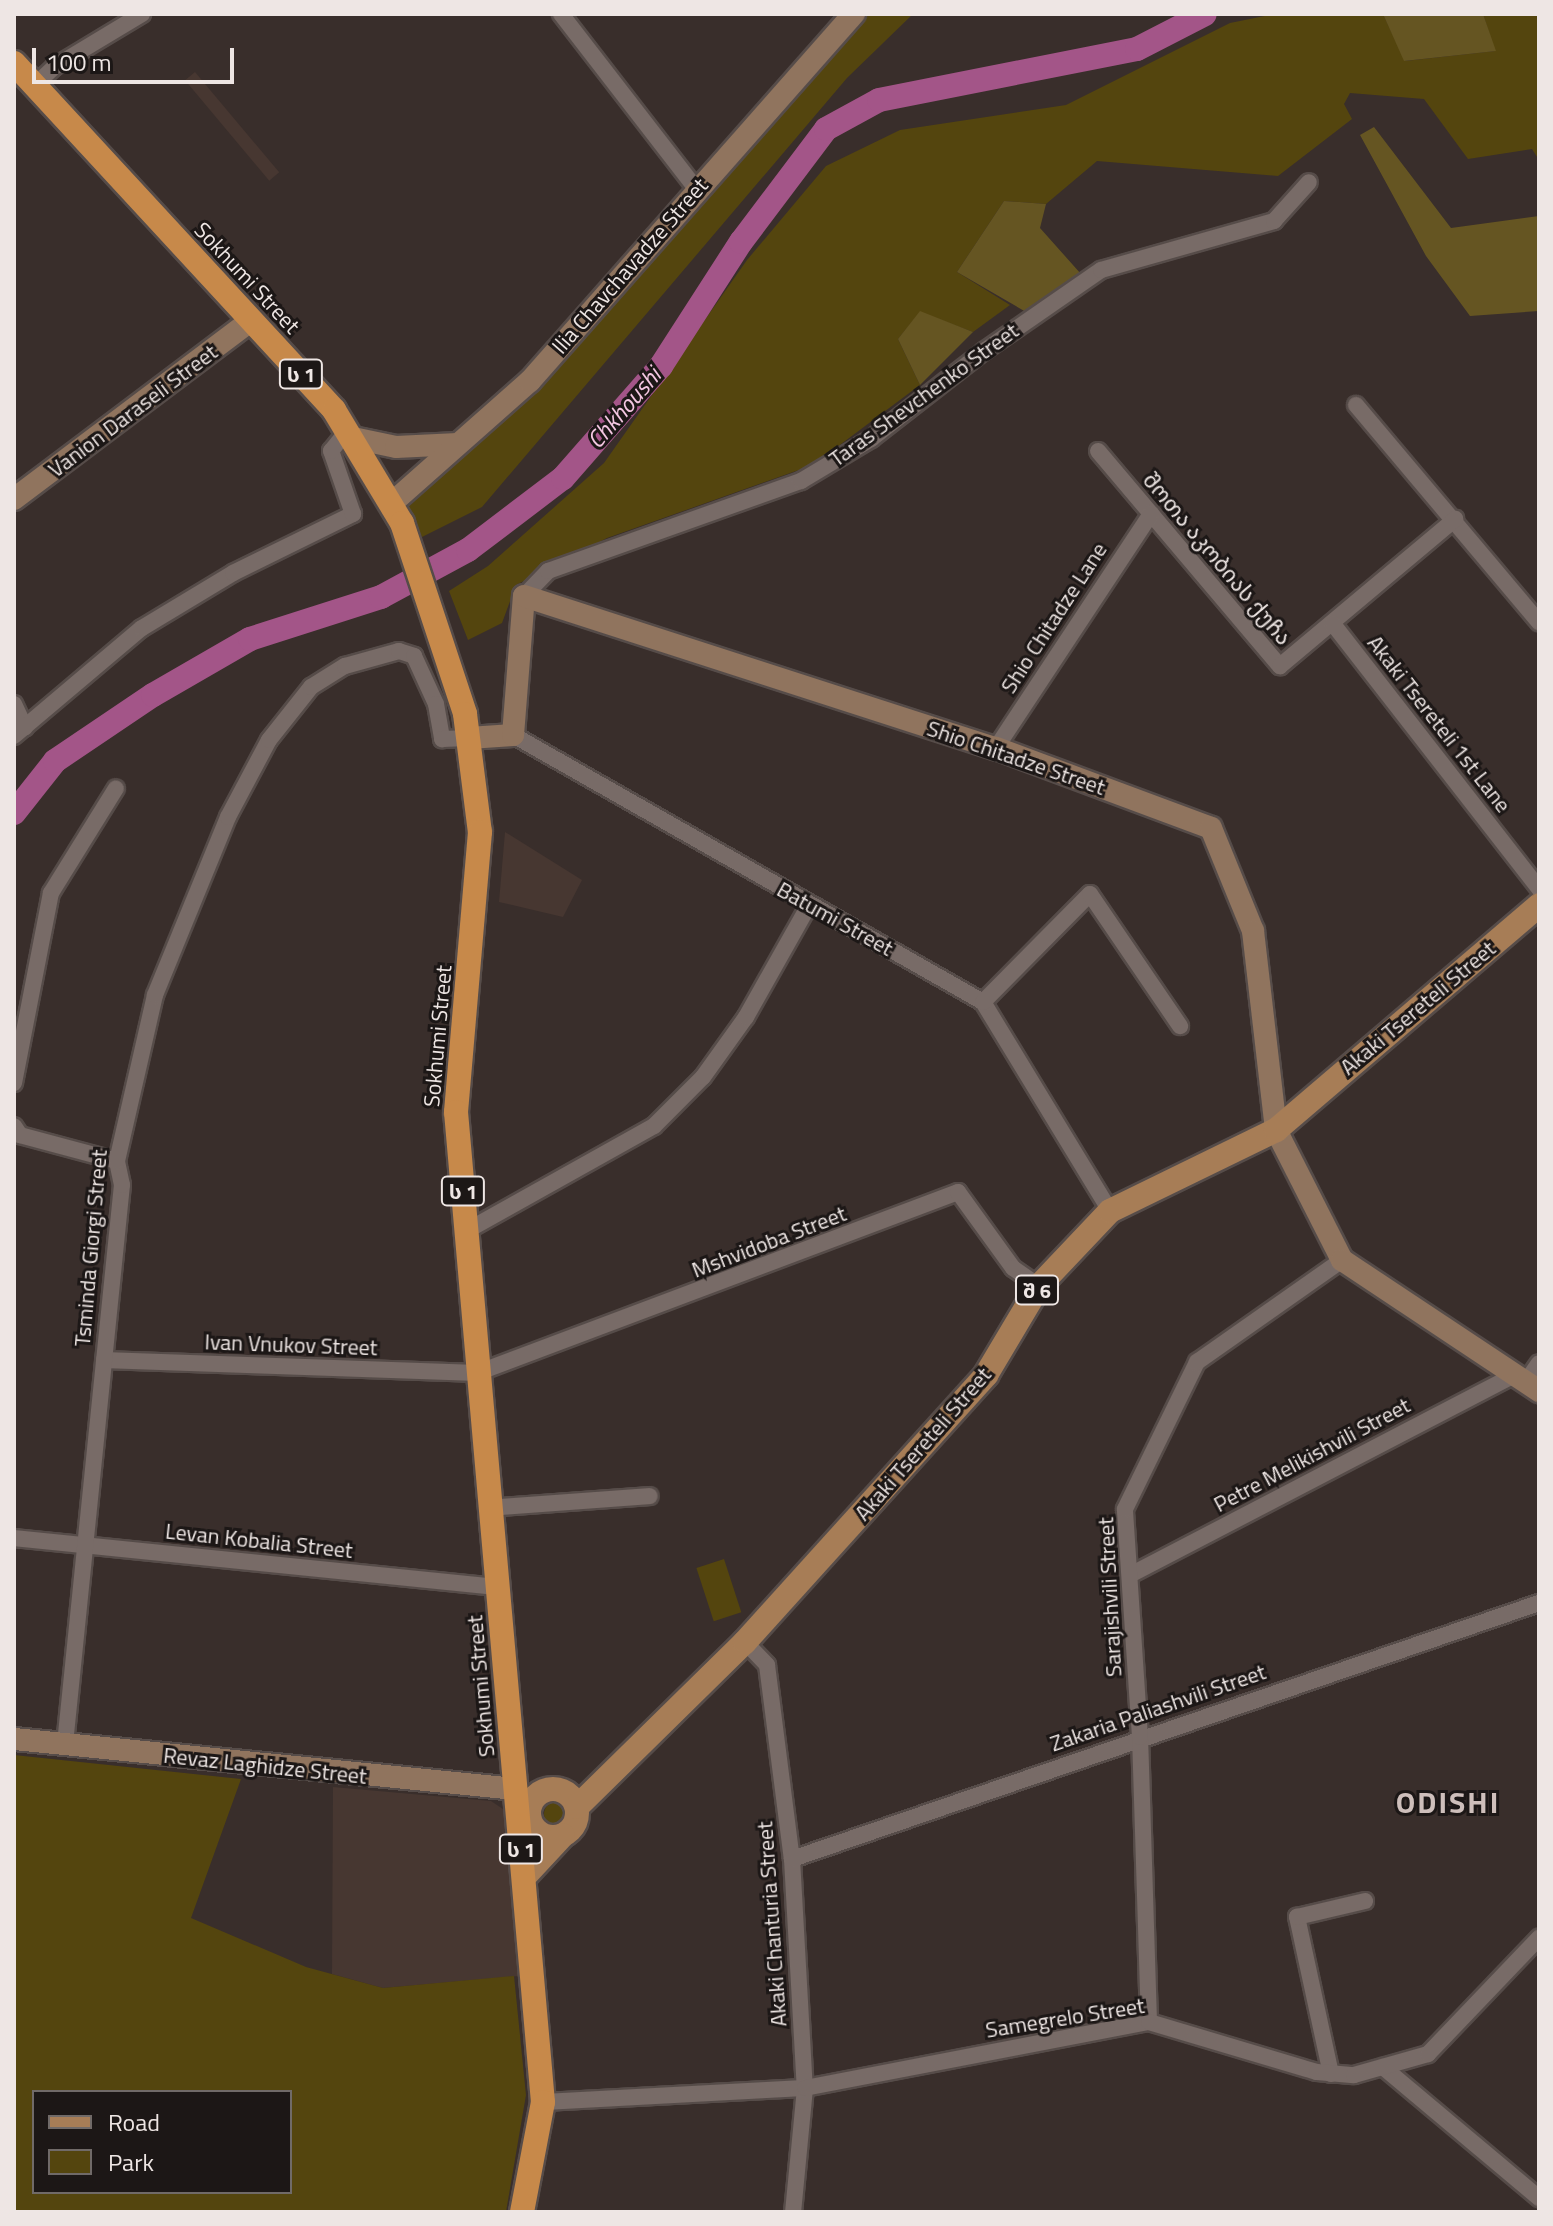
<!DOCTYPE html>
<meta charset="utf-8">
<style>
body{margin:0}
#map{position:relative;width:1553px;height:2226px;overflow:hidden;background:#392e2b;font-family:"Titillium Web","Noto Sans Georgian",sans-serif}
div>[style]{position:absolute}
.built>*{inset:0;background:#473731;transform-origin:0 0}
.green>*{inset:0;background:#54450e;transform-origin:0 0}
.round{border-radius:50%}
.forest>*{inset:0;background:#655522}
.river>*{height:24px;margin:-12px;padding:0 12px;transform-origin:12px;border-radius:12px;background:#a35588}
.roads{filter:drop-shadow(2px 0 #564c49) drop-shadow(-2px 0 #564c49) drop-shadow(0 2px #564c49) drop-shadow(0 -2px #564c49)}
.street>*{height:16px;margin:-8px;padding:0 8px;transform-origin:8px;border-radius:8px;background:#786b67}
.secondary>*{height:22px;margin:-11px;padding:0 11px;transform-origin:11px;border-radius:11px;background:#90745e}
.primary>*{height:24px;margin:-12px;padding:0 12px;transform-origin:12px;border-radius:12px;background:#a77d56}
.primary>.ring{margin:-12px;padding:0;box-sizing:content-box;background:none;border:24px solid #a77d56;border-radius:50%}
.highway>*{height:24px;margin:-12px;padding:0 12px;transform-origin:12px;border-radius:12px;background:#c7894a}
span{translate:-50% -50%;white-space:nowrap;text-align:center;line-height:1.15;-webkit-text-stroke:6px #1c1716;paint-order:stroke}
.shield-label span{padding:2px 6px;background:#1c1716;border:2px solid;border-radius:6px;-webkit-text-stroke-width:0}
.shield-label{font-size:20px;color:#eee6e4;font-weight:700}
.street-label{font-size:22px;color:#eee6e4}
.water-label{font-size:24px;color:#f4c7e2;font-style:italic}
.district-label{font-size:30px;color:#cebfbb;font-weight:700;letter-spacing:2px}
.frame{position:absolute;inset:0;border:16px solid #eee6e4;pointer-events:none}
.legend{position:absolute;left:32px;top:2090px;width:260px;height:104px;box-sizing:border-box;background:#1c1716;border:2px solid #706a68;margin:0;padding:10px 14px;list-style:none;font-size:24px;color:#eee6e4}
.legend li{display:flex;align-items:center;gap:16px;height:40px}
.legend b{width:40px;border:2px solid #706a68}
.scale{position:absolute;left:32px;top:48px;width:202px;height:36px;box-sizing:border-box;border:4px solid #eee6e4;border-top:0;padding-left:10px;font-size:24px;line-height:28px;white-space:nowrap;color:#eee6e4;-webkit-text-stroke:6px #1c1716;paint-order:stroke}
</style>
<div id="map">
<div class="built">
<i style="left:195px;top:72px;width:131px;height:13px;rotate:50deg"></i>
<i style="clip-path:polygon(505px 832px,582px 880px,563px 917px,499px 902px)"></i>
<i style="clip-path:polygon(333px 1787px,491px 1801px,509px 1813px,519px 1976px,383px 1988px,332px 1974px)"></i>
</div>
<div class="green">
<i style="clip-path:polygon(867px 14px,913px 14px,847px 78px,482px 507px,422px 537px,408px 507px,520px 406px)"></i>
<i style="clip-path:polygon(1274px 14px,1383px 14px,1405px 61px,1495px 51px,1483px 14px,1539px 14px,1539px 160px,1532px 149px,1468px 159px,1424px 99px,1350px 93px,1344px 104px,1352px 119px,1278px 176px,1097px 161px,1046px 204px,1004px 201px,957px 272px,1010px 305px,973px 332px,920px 312px,898px 339px,920px 385px,813px 465px,607px 538px,516px 585px,502px 623px,468px 640px,449px 591px,488px 566px,604px 463px,747px 260px,826px 166px,900px 130px,1066px 105px,1230px 23px)"></i>
<i style="left:724px;top:1559px;width:56px;height:29px;rotate:72deg"></i>
<i style="clip-path:polygon(evenodd,14px 1755px,241px 1779px,191px 1918px,306px 1967px,383px 1988px,514px 1976px,526px 2095px,506px 2212px,14px 2212px,14px 1755px,290px 2092px,290px 2192px,34px 2192px,34px 2092px,290px 2092px)"></i>
<i class="round" style="left:544px;top:1802px;width:24px;height:24px"></i>
</div>
<div class="forest">
<i style="clip-path:polygon(1383px 14px,1483px 14px,1496px 51px,1404px 61px)"></i>
<i style="clip-path:polygon(1374px 127px,1451px 228px,1539px 216px,1539px 311px,1470px 316px,1426px 256px,1360px 135px)"></i>
<i style="clip-path:polygon(1004px 201px,1046px 204px,1040px 228px,1081px 274px,1026px 312px,957px 272px)"></i>
<i style="clip-path:polygon(920px 311px,973px 332px,920px 385px,898px 339px)"></i>
</div>
<div class="river">
<i style="left:14px;top:813px;width:66px;rotate:-51.7deg"></i>
<i style="left:55px;top:761px;width:118px;rotate:-34deg"></i>
<i style="left:153px;top:695px;width:112px;rotate:-30deg"></i>
<i style="left:250px;top:639px;width:138px;rotate:-17.8deg"></i>
<i style="left:381px;top:597px;width:99px;rotate:-28.4deg"></i>
<i style="left:468px;top:550px;width:119px;rotate:-37.2deg"></i>
<i style="left:563px;top:478px;width:149px;rotate:-48.8deg"></i>
<i style="left:661px;top:366px;width:148px;rotate:-57.2deg"></i>
<i style="left:741px;top:242px;width:141px;rotate:-53deg"></i>
<i style="left:826px;top:129px;width:60px;rotate:-28.7deg"></i>
<i style="left:879px;top:100px;width:263px;rotate:-11.2deg"></i>
<i style="left:1137px;top:49px;width:76px;rotate:-27.2deg"></i>
</div>
<div class="roads">
<div class="street">
<i style="left:561px;top:14px;width:222px;rotate:52.3deg"></i>
<i style="left:35px;top:85px;width:26px;rotate:-43deg"></i>
<i style="left:54px;top:67px;width:103px;rotate:-31.1deg"></i>
<i style="left:1356px;top:405px;width:284px;rotate:49.9deg"></i>
<i style="left:1098px;top:451px;width:282px;rotate:49.8deg"></i>
<i style="left:1280px;top:666px;width:229px;rotate:-40deg"></i>
<i style="left:524px;top:596px;width:35px;rotate:-46deg"></i>
<i style="left:548px;top:571px;width:269px;rotate:-19.6deg"></i>
<i style="left:801px;top:481px;width:82px;rotate:-31deg"></i>
<i style="left:871px;top:439px;width:143px;rotate:-37.9deg"></i>
<i style="left:984px;top:351px;width:142px;rotate:-34.7deg"></i>
<i style="left:1101px;top:270px;width:180px;rotate:-15.8deg"></i>
<i style="left:1274px;top:221px;width:52px;rotate:-48.1deg"></i>
<i style="left:1333px;top:624px;width:336px;rotate:52.1deg"></i>
<i style="left:14px;top:704px;width:26px;rotate:65deg"></i>
<i style="left:513px;top:735px;width:541px;rotate:29.6deg"></i>
<i style="left:983px;top:1002px;width:245px;rotate:58.7deg"></i>
<i style="left:14px;top:736px;width:167px;rotate:-40.2deg"></i>
<i style="left:142px;top:628px;width:106px;rotate:-31.1deg"></i>
<i style="left:233px;top:573px;width:134px;rotate:-26.2deg"></i>
<i style="left:353px;top:514px;width:67px;rotate:-109.2deg"></i>
<i style="left:331px;top:451px;width:27px;rotate:-51deg"></i>
<i style="left:996px;top:748px;width:281px;rotate:-56.5deg"></i>
<i style="left:983px;top:1002px;width:152px;rotate:-45.3deg"></i>
<i style="left:1090px;top:894px;width:160px;rotate:55.7deg"></i>
<i style="left:14px;top:1083px;width:194px;rotate:-79deg"></i>
<i style="left:51px;top:893px;width:123px;rotate:-58.2deg"></i>
<i style="left:14px;top:1126px;width:11px;rotate:56deg"></i>
<i style="left:20px;top:1135px;width:100px;rotate:15deg"></i>
<i style="left:466px;top:1231px;width:215px;rotate:-29.2deg"></i>
<i style="left:654px;top:1126px;width:69px;rotate:-45deg"></i>
<i style="left:703px;top:1077px;width:74px;rotate:-54.4deg"></i>
<i style="left:746px;top:1017px;width:129px;rotate:-60.6deg"></i>
<i style="left:104px;top:1360px;width:373px;rotate:2deg"></i>
<i style="left:477px;top:1373px;width:514px;rotate:-20.62deg"></i>
<i style="left:958px;top:1192px;width:94px;rotate:54.1deg"></i>
<i style="left:1013px;top:1268px;width:32px;rotate:35deg"></i>
<i style="left:1525px;top:1383px;width:24px;rotate:-55deg"></i>
<i style="left:488px;top:1508px;width:162px;rotate:-4.2deg"></i>
<i style="left:14px;top:1538px;width:487px;rotate:5.8deg"></i>
<i style="left:1130px;top:1575px;width:433px;rotate:-27.5deg"></i>
<i style="left:745px;top:1642px;width:32px;rotate:46deg"></i>
<i style="left:767px;top:1665px;width:196px;rotate:82.7deg"></i>
<i style="left:792px;top:1859px;width:229px;rotate:86.8deg"></i>
<i style="left:805px;top:2088px;width:125px;rotate:95.5deg"></i>
<i style="left:65px;top:1744px;width:562px;rotate:-84.18deg"></i>
<i style="left:122px;top:1185px;width:25px;rotate:-102deg"></i>
<i style="left:117px;top:1161px;width:170px;rotate:-77.1deg"></i>
<i style="left:155px;top:995px;width:192px;rotate:-67.7deg"></i>
<i style="left:228px;top:817px;width:87px;rotate:-62deg"></i>
<i style="left:269px;top:740px;width:68px;rotate:-51.6deg"></i>
<i style="left:311px;top:687px;width:40px;rotate:-32deg"></i>
<i style="left:345px;top:666px;width:56px;rotate:-15.5deg"></i>
<i style="left:399px;top:651px;width:16px;rotate:18deg"></i>
<i style="left:414px;top:656px;width:53px;rotate:65.4deg"></i>
<i style="left:436px;top:704px;width:36px;rotate:80deg"></i>
<i style="left:442px;top:739px;width:27px;rotate:-2deg"></i>
<i style="left:792px;top:1859px;width:790px;rotate:-18.92deg"></i>
<i style="left:1149px;top:2022px;width:285px;rotate:-91.8deg"></i>
<i style="left:1140px;top:1737px;width:228px;rotate:-93.8deg"></i>
<i style="left:1125px;top:1509px;width:164px;rotate:-63.9deg"></i>
<i style="left:1197px;top:1362px;width:177px;rotate:-35.1deg"></i>
<i style="left:1383px;top:2067px;width:204px;rotate:40deg"></i>
<i style="left:1331px;top:2074px;width:161px;rotate:-102.2deg"></i>
<i style="left:1297px;top:1917px;width:70px;rotate:-13.2deg"></i>
<i style="left:543px;top:2102px;width:262px;rotate:-3.1deg"></i>
<i style="left:805px;top:2088px;width:350px;rotate:-10.9deg"></i>
<i style="left:1149px;top:2022px;width:175px;rotate:16.6deg"></i>
<i style="left:1317px;top:2072px;width:37px;rotate:5deg"></i>
<i style="left:1354px;top:2075px;width:77px;rotate:-15.8deg"></i>
<i style="left:1428px;top:2054px;width:161px;rotate:-46.3deg"></i>
</div>
<div class="secondary">
<i style="left:353px;top:438px;width:44px;rotate:11.8deg"></i>
<i style="left:396px;top:447px;width:62px;rotate:-2.8deg"></i>
<i style="left:14px;top:499px;width:296px;rotate:-37deg"></i>
<i style="left:392px;top:503px;width:184px;rotate:-41.5deg"></i>
<i style="left:530px;top:381px;width:490px;rotate:-48.6deg"></i>
<i style="left:469px;top:738px;width:44px;rotate:-3.9deg"></i>
<i style="left:513px;top:735px;width:139px;rotate:-85.5deg"></i>
<i style="left:524px;top:596px;width:496px;rotate:17.9deg"></i>
<i style="left:996px;top:748px;width:229px;rotate:20.4deg"></i>
<i style="left:1211px;top:828px;width:111px;rotate:67.8deg"></i>
<i style="left:1253px;top:931px;width:200px;rotate:83.4deg"></i>
<i style="left:1276px;top:1130px;width:146px;rotate:63.1deg"></i>
<i style="left:1342px;top:1260px;width:237px;rotate:33.6deg"></i>
<i style="left:14px;top:1739px;width:504px;rotate:5.69deg"></i>
</div>
<div class="primary">
<i class="ring" style="left:529px;top:1789px;width:24px;height:24px"></i>
<i style="left:577px;top:1807px;width:235px;rotate:-44.5deg"></i>
<i style="left:745px;top:1642px;width:360px;rotate:-47.9deg"></i>
<i style="left:986px;top:1375px;width:104px;rotate:-59.2deg"></i>
<i style="left:1039px;top:1286px;width:103px;rotate:-46.6deg"></i>
<i style="left:1110px;top:1211px;width:185px;rotate:-26deg"></i>
<i style="left:1276px;top:1130px;width:346px;rotate:-40.5deg"></i>
<i style="left:524px;top:1877px;width:57px;rotate:-47.1deg"></i>
</div>
<div class="highway">
<i style="left:14px;top:63px;width:472px;rotate:47.3deg"></i>
<i style="left:334px;top:410px;width:132px;rotate:59deg"></i>
<i style="left:402px;top:523px;width:201px;rotate:71.7deg"></i>
<i style="left:465px;top:714px;width:119px;rotate:82.8deg"></i>
<i style="left:480px;top:832px;width:281px;rotate:94.9deg"></i>
<i style="left:456px;top:1112px;width:994px;rotate:84.98deg"></i>
<i style="left:543px;top:2102px;width:112px;rotate:100.8deg"></i>
</div>
</div>
<div class="shield-label">
<span style="left:301px;top:374px">ს 1</span>
<span style="left:463px;top:1191px">ს 1</span>
<span style="left:1037px;top:1290px">შ 6</span>
<span style="left:521px;top:1849px">ს 1</span>
</div>
<div class="street-label">
<span style="left:630px;top:266px;rotate:-49deg">Ilia Chavchavadze Street</span>
<span style="left:247px;top:278px;rotate:47deg">Sokhumi Street</span>
<span style="left:924px;top:395px;rotate:-36deg">Taras Shevchenko Street</span>
<span style="left:133px;top:411px;rotate:-37deg">Vanion Daraseli Street</span>
<span style="left:1217px;top:559px;rotate:50deg">შოთა აკობიას ქუჩა</span>
<span style="left:1054px;top:618px;rotate:-57deg">Shio Chitadze Lane</span>
<span style="left:1439px;top:724px;rotate:52deg">Akaki Tsereteli 1st Lane</span>
<span style="left:1016px;top:758px;rotate:19deg">Shio Chitadze Street</span>
<span style="left:835px;top:919px;rotate:29deg">Batumi Street</span>
<span style="left:1418px;top:1008px;rotate:-40deg">Akaki Tsereteli Street</span>
<span style="left:438px;top:1036px;rotate:-85deg">Sokhumi Street</span>
<span style="left:769px;top:1242px;rotate:-21deg">Mshvidoba Street</span>
<span style="left:91px;top:1248px;rotate:-85deg">Tsminda Giorgi Street</span>
<span style="left:291px;top:1345px;rotate:2deg">Ivan Vnukov Street</span>
<span style="left:923px;top:1444px;rotate:-49deg">Akaki Tsereteli Street</span>
<span style="left:1312px;top:1455px;rotate:-28deg">Petre Melikishvili Street</span>
<span style="left:259px;top:1541px;rotate:6deg">Levan Kobalia Street</span>
<span style="left:1110px;top:1597px;rotate:-93deg">Sarajishvili Street</span>
<span style="left:481px;top:1686px;rotate:-95deg">Sokhumi Street</span>
<span style="left:1158px;top:1708px;rotate:-19deg">Zakaria Paliashvili Street</span>
<span style="left:265px;top:1766px;rotate:6deg">Revaz Laghidze Street</span>
<span style="left:772px;top:1924px;rotate:-94deg">Akaki Chanturia Street</span>
<span style="left:1065px;top:2018px;rotate:-9deg">Samegrelo Street</span>
</div>
<div class="water-label">
<span style="left:624px;top:408px;rotate:-49deg">Chkhoushi</span>
</div>
<div class="district-label">
<span style="left:1448px;top:1802px">ODISHI</span>
</div>
<div class="frame"></div>
<ul class="legend">
<li><b style="height:10px;background:#a77d56"></b>Road</li>
<li><b style="height:22px;background:#54450e"></b>Park</li>
</ul>
<div class="scale">100 m</div>
</div>
